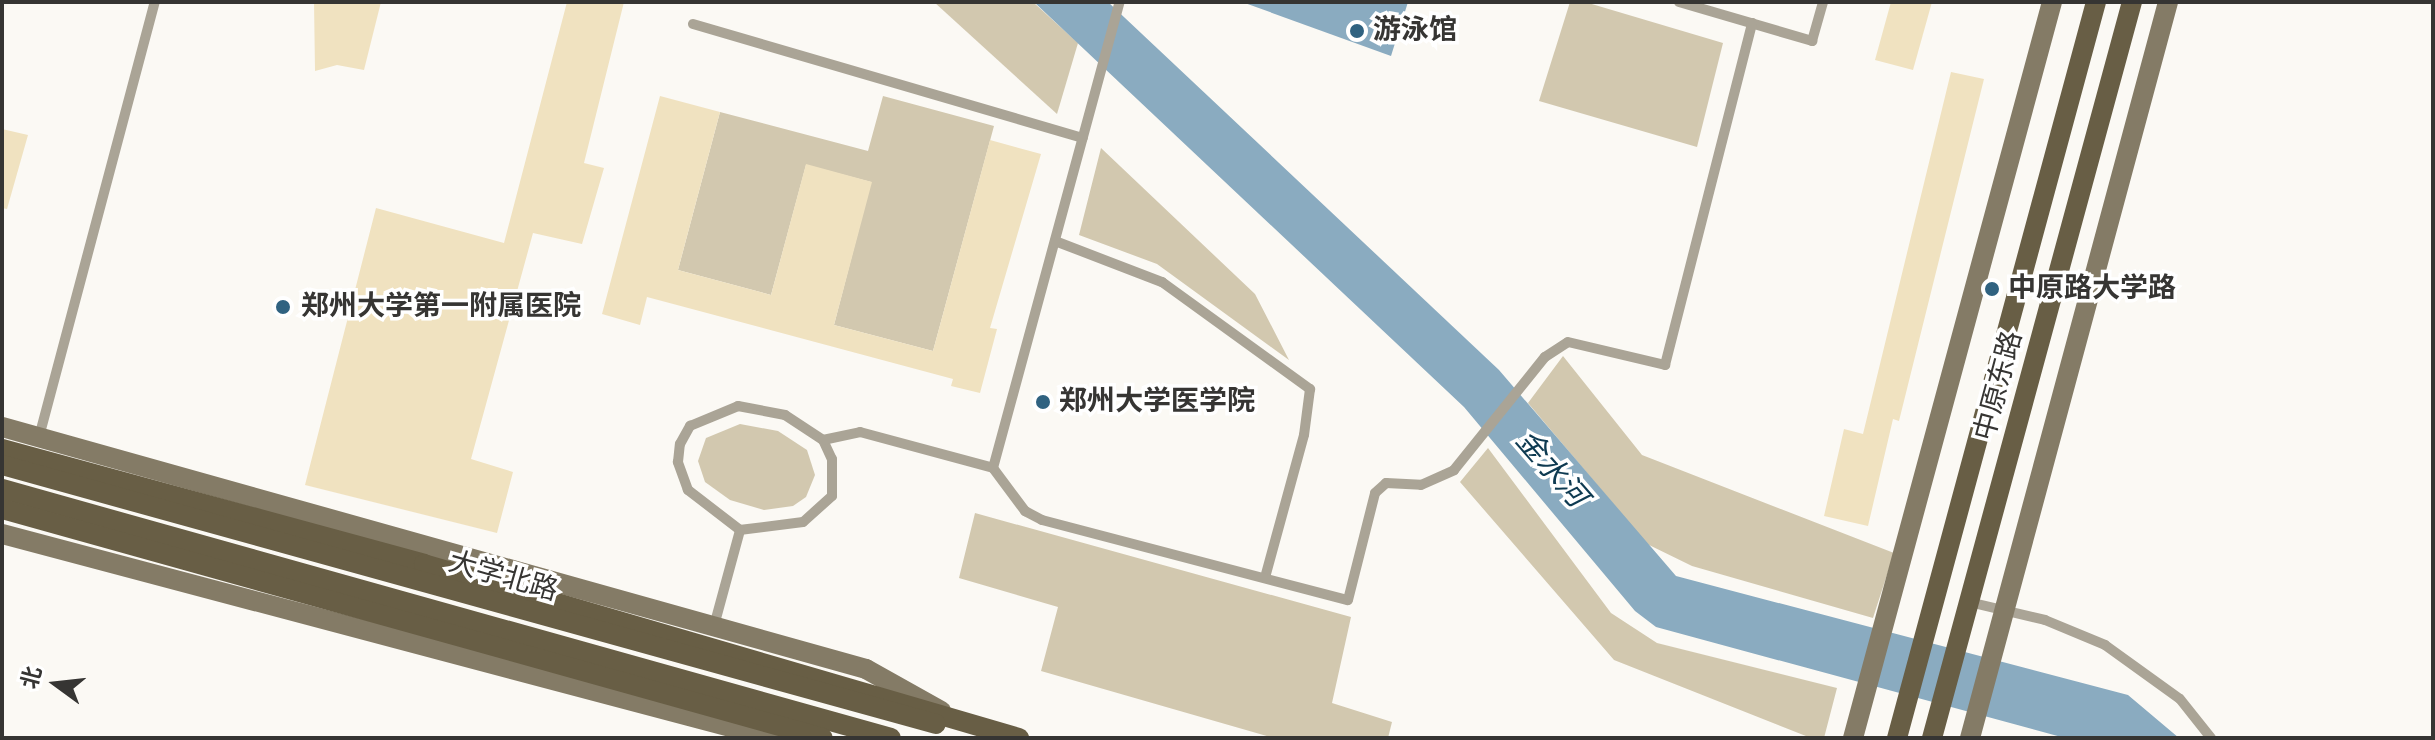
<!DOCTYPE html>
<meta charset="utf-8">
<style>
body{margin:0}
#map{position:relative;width:2435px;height:740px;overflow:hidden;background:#fbf9f4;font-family:"Sofia Sans Condensed","Noto Sans SC",sans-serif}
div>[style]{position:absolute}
.green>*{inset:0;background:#d2c8af}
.water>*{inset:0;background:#8aabc0}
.building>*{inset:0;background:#f0e2c0}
.lane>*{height:10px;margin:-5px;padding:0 5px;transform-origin:5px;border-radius:5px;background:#aaa496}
.secondary>*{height:20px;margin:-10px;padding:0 10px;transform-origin:10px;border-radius:10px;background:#847b66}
.primary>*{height:20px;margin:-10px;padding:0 10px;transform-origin:10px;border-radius:10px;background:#685e45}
.dots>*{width:22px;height:22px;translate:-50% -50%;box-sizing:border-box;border:4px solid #fff;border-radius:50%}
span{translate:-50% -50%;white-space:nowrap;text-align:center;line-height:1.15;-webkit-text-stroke:7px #fff;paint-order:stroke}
.poi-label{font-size:28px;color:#363533;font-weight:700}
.left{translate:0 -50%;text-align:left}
.street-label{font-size:28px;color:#363533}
.water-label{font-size:30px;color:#0e3a51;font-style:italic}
.frame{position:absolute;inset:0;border:4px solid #363533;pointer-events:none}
.north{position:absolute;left:16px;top:644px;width:80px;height:80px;-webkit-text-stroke:6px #fff;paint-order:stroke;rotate:285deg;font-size:22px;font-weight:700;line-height:32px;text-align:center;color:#363533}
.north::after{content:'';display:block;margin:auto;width:28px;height:36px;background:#363533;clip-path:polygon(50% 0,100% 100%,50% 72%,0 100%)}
</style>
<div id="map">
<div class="green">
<i style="clip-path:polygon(934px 2px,1033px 2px,1078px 43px,1057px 114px)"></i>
<i style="clip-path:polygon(1570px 2px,1585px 2px,1723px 43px,1697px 147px,1539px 101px)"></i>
<i style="clip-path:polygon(883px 96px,994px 126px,933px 351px,834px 325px,871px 182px,806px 165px,771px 295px,678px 270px,720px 112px,868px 151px)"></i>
<i style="clip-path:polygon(1101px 148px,1255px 294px,1289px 360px,1157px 264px,1079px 235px)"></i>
<i style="clip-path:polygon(1563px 356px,1642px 455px,1894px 553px,1873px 618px,1692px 566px,1647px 544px,1528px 403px)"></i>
<i style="clip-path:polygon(740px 424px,778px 431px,807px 450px,815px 475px,806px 497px,793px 506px,764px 510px,730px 500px,705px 482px,698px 461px,706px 438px)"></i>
<i style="clip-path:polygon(1488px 448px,1611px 613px,1657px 643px,1837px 688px,1824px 738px,1811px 738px,1614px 660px,1460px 482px)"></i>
<i style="clip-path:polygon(975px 513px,1351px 617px,1332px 703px,1392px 722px,1388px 738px,1274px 738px,1041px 671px,1058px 607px,959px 578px)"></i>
</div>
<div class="water">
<i style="clip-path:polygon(1034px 2px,1108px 2px,1499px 370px,1676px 576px,2128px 695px,2179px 738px,2065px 738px,1656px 627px,1635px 611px,1464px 407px)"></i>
<i style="clip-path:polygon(1242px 2px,1408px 2px,1391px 56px)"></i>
</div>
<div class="building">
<i style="clip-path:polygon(314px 2px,381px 2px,364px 70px,337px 65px,315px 71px)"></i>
<i style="clip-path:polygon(567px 2px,624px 2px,584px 163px,604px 168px,582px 244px,533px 233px,471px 459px,513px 472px,497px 533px,305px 485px,376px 208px,504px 243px)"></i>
<i style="clip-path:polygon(1891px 2px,1932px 2px,1913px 70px,1875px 60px)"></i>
<i style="clip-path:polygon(1951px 72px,1984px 79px,1899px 421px,1893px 419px,1868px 526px,1824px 516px,1844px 429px,1863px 434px)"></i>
<i style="clip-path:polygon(660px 96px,720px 112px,678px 270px,771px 295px,806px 164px,872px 182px,834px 325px,933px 351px,990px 140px,1041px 154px,990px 328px,997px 329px,980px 393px,951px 386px,953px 379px,647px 297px,640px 325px,602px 314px)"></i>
<i style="clip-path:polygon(2px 129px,28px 135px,7px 209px,2px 208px)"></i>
</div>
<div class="lane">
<i style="left:1679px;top:2px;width:139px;rotate:16.3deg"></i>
<i style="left:1812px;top:41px;width:41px;rotate:-74.2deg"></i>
<i style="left:693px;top:24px;width:406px;rotate:16.3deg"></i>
<i style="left:1055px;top:241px;width:115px;rotate:21deg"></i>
<i style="left:1162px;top:282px;width:183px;rotate:35.9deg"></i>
<i style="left:1310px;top:389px;width:46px;rotate:97.4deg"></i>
<i style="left:1304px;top:435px;width:148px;rotate:105.3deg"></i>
<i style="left:738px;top:406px;width:48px;rotate:10.8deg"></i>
<i style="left:785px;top:415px;width:45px;rotate:33.3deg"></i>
<i style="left:823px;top:440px;width:21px;rotate:65deg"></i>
<i style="left:832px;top:459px;width:37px;rotate:90deg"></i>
<i style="left:832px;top:496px;width:39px;rotate:138deg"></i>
<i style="left:803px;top:522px;width:64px;rotate:172.8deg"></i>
<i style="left:740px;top:530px;width:66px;rotate:-142.4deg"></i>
<i style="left:688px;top:490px;width:30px;rotate:-110deg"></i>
<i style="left:678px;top:462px;width:18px;rotate:-84deg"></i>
<i style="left:680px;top:444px;width:21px;rotate:-61deg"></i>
<i style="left:690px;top:426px;width:52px;rotate:-22.6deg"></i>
<i style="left:39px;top:437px;width:450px;rotate:-75.1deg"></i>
<i style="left:823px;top:440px;width:38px;rotate:-12deg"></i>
<i style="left:860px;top:432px;width:138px;rotate:15.1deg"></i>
<i style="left:993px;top:468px;width:54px;rotate:53.3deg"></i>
<i style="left:1025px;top:511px;width:19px;rotate:28deg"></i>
<i style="left:1042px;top:520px;width:316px;rotate:14.7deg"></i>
<i style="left:1348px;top:600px;width:110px;rotate:-75.8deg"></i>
<i style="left:1375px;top:493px;width:15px;rotate:-42deg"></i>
<i style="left:1386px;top:483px;width:35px;rotate:3deg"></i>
<i style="left:1421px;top:485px;width:36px;rotate:-24deg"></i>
<i style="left:1454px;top:470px;width:145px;rotate:-51.2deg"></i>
<i style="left:1545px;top:357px;width:27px;rotate:-33deg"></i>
<i style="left:1568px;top:342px;width:100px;rotate:13.3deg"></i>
<i style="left:1665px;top:365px;width:353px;rotate:-75.7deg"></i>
<i style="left:993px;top:468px;width:483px;rotate:-74.8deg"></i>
<i style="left:1969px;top:602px;width:78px;rotate:13.3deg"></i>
<i style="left:2045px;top:620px;width:65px;rotate:22.6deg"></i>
<i style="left:2105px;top:645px;width:92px;rotate:35.8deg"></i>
<i style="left:2180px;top:699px;width:50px;rotate:51.5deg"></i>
<i style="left:714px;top:626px;width:99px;rotate:-74.8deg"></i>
</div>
<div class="secondary">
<i style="left:2px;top:427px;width:897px;rotate:15.65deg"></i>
<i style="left:866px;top:669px;width:86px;rotate:29.2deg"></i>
<i style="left:2px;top:534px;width:797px;rotate:14.84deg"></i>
<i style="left:1853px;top:738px;width:762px;rotate:-74.87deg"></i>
<i style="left:1970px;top:738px;width:762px;rotate:-74.94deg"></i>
</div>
<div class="primary">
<i style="left:2px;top:449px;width:437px;rotate:15.2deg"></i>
<i style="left:424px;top:564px;width:620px;rotate:16.3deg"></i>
<i style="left:2px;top:465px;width:969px;rotate:15.5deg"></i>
<i style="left:2px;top:489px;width:923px;rotate:15.65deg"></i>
<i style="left:2px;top:509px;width:852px;rotate:15.59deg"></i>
<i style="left:1897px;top:738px;width:762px;rotate:-74.87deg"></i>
<i style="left:1932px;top:738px;width:763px;rotate:-74.8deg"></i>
</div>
<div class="dots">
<i style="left:1357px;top:31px;background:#306280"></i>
<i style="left:1992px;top:289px;background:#306280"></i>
<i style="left:283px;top:307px;background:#306280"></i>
<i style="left:1043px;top:402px;background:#306280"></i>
</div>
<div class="poi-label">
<span class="left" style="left:1373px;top:31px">游泳馆</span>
<span class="left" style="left:2008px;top:289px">中原路大学路</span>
<span class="left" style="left:301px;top:307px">郑州大学第一附属医院</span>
<span class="left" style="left:1059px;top:402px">郑州大学医学院</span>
</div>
<div class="street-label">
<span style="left:1999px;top:386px;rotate:-75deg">中原东路</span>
<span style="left:503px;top:577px;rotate:16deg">大学北路</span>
</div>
<div class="water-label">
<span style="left:1551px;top:469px;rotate:49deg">金水河</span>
</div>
<div class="frame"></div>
<div class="north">北</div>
</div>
